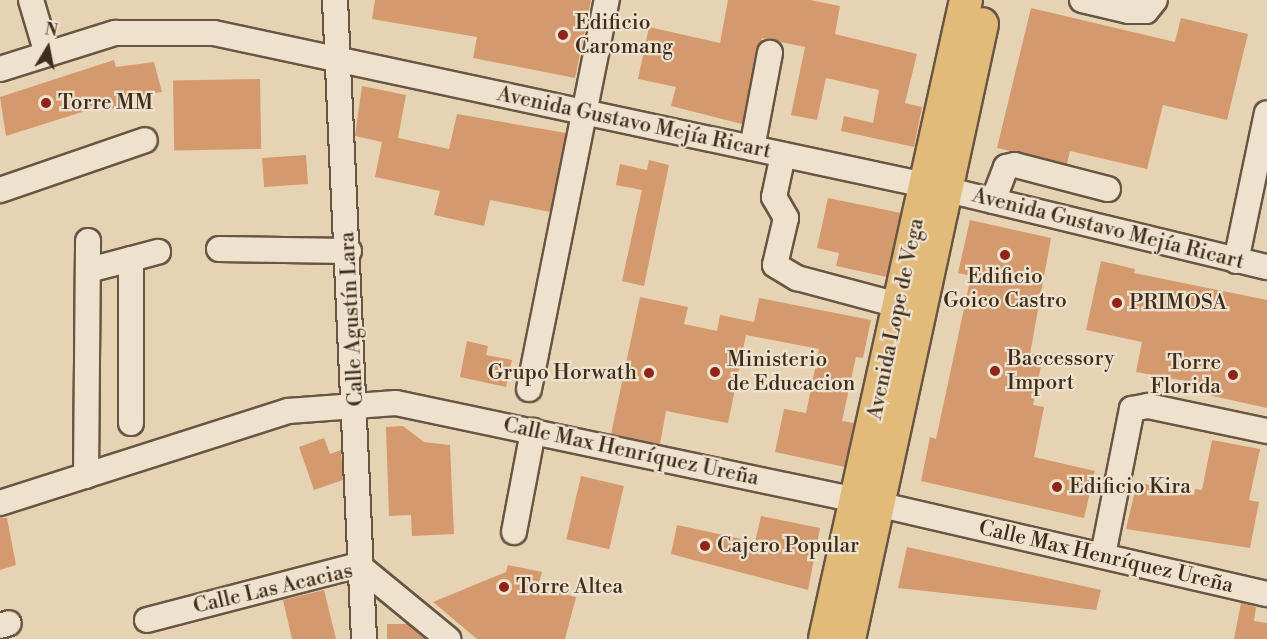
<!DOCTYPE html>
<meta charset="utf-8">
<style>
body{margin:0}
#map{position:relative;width:1267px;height:639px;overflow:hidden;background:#e5d3b4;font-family:"Libre Bodoni",serif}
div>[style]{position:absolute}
.building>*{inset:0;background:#d5996e;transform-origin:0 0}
.roads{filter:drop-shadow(2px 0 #685642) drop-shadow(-2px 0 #685642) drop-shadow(0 2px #685642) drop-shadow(0 -2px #685642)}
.minor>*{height:24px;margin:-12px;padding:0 12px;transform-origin:12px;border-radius:12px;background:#eee2ce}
.major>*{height:32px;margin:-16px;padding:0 16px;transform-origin:16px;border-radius:16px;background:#e2ba7a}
.dots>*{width:16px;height:16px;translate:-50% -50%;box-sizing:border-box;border:3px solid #eee2ce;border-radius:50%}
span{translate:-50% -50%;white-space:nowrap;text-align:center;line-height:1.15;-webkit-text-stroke:4.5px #eee2ce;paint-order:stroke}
.poi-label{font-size:21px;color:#3f2d1c}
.left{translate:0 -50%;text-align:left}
.right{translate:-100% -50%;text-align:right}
.street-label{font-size:21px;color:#3f2d1c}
.north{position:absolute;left:18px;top:18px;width:60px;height:60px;-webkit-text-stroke:4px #eee2ce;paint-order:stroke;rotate:10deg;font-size:16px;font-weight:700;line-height:24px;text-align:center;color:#3f2d1c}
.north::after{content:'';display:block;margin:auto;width:21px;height:27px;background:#3f2d1c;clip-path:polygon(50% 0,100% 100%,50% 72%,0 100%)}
</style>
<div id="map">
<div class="building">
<i style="clip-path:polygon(375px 0,591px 0,575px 78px,473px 58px,477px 37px,372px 19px)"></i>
<i style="clip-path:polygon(728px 0,810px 0,840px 6px,835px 34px,917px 54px,905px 103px,922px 107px,914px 147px,841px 131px,844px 116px,873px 123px,879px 90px,826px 78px,817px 120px,791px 115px,805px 47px,762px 38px,742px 124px,671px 106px,676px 87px,638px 79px,649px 27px,720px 43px)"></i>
<i style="clip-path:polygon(1031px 8px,1175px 42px,1181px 18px,1248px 34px,1227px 120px,1163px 105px,1147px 169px,1070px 151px,1067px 164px,997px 148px)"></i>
<i style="clip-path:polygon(114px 60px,116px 67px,154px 62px,162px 92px,123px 98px,126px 105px,103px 111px,101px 106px,6px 136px,0 97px)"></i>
<i style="left:260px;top:79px;width:70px;height:87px;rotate:89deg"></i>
<i style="clip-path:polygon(362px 86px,406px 95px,398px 138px,449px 149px,457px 114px,566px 133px,550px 212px,490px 200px,484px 226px,434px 215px,440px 191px,375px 177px,382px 142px,355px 136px)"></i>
<i style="left:306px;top:155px;width:29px;height:44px;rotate:86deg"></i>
<i style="clip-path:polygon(649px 160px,669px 165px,644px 286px,622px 281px,642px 190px,616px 185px,620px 164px,647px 170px)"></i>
<i style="clip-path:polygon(828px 198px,901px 213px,887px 277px,836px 266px,839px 253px,817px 248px)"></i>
<i style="clip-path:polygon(970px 220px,1051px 238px,1030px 354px,1043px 356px,1033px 405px,1044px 407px,1034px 457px,1095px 471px,1084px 518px,921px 481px,930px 437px,936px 439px,971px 276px,958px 273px)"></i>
<i style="clip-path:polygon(1101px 261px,1135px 269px,1134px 273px,1267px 300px,1267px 408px,1195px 392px,1197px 383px,1136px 372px,1142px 342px,1086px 330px)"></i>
<i style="clip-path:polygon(640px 297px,688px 307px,684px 324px,717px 331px,720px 315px,754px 322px,759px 298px,871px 320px,863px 358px,856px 357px,842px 421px,854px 423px,845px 467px,775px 452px,784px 409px,806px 413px,819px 349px,746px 335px,728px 423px,666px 411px,660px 444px,611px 434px)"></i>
<i style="clip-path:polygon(467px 341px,488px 346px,486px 355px,512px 360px,506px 387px,460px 377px)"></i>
<i style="clip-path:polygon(403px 426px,424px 442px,450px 445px,454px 534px,412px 536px,411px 515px,389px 516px,386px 427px)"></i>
<i style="clip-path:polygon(324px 438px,330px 454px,341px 450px,343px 480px,314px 490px,299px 447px)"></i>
<i style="clip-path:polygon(1212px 440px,1260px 449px,1249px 500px,1259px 502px,1250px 548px,1126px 529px,1137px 482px,1194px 495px,1195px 489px,1202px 490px)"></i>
<i style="left:581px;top:476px;width:44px;height:65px;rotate:13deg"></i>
<i style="clip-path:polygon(761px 516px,820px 528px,808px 590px,671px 554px,677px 525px,755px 542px)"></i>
<i style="clip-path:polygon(0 518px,7px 518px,16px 565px,0 570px)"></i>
<i style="clip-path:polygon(907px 547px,1101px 590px,1096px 610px,898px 588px)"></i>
<i style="clip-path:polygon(508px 565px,542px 572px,538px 587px,576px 597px,565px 639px,477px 639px,433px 602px,506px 572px)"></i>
<i style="clip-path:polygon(324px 590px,336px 639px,292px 639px,283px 600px)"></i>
<i style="clip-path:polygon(1241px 603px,1256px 607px,1254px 621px,1267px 623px,1267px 639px,1234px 639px)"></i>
<i style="clip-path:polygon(387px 624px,407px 624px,426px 639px,387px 639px)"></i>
</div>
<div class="roads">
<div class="minor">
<i style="left:31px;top:0;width:56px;rotate:73.5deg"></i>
<i style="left:335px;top:0;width:640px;rotate:87.4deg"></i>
<i style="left:1082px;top:0;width:48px;rotate:13.2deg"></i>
<i style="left:1129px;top:11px;width:17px"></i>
<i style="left:1146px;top:11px;width:14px;rotate:-51deg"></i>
<i style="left:0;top:69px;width:121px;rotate:-17.4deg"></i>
<i style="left:115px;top:33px;width:99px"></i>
<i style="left:214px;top:33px;width:751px;rotate:12.07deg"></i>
<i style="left:948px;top:190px;width:328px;rotate:13.6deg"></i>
<i style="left:752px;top:148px;width:97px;rotate:-79.3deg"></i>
<i style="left:783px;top:155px;width:43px;rotate:102.1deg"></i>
<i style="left:774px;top:197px;width:24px;rotate:60deg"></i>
<i style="left:786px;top:218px;width:48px;rotate:103.2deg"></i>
<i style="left:775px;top:265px;width:26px;rotate:31deg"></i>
<i style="left:797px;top:278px;width:105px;rotate:15deg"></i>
<i style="left:0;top:190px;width:153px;rotate:-19deg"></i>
<i style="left:993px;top:201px;width:36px;rotate:-69deg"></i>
<i style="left:1006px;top:167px;width:9px;rotate:-13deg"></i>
<i style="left:1015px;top:165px;width:96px;rotate:14.5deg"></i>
<i style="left:219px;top:249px;width:130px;rotate:0.9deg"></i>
<i style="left:131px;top:259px;width:28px;rotate:-15deg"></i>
<i style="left:1236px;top:261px;width:151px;rotate:-78.2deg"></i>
<i style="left:89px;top:270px;width:43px;rotate:-14.7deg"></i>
<i style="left:131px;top:259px;width:164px;rotate:90deg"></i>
<i style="left:529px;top:389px;width:397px;rotate:-78.7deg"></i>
<i style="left:86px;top:476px;width:235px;rotate:-89.5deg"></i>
<i style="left:0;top:503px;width:302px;rotate:-17.7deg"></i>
<i style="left:288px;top:411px;width:108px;rotate:-4.2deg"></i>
<i style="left:396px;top:403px;width:496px;rotate:11.9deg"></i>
<i style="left:881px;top:505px;width:396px;rotate:13deg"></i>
<i style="left:514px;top:532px;width:103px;rotate:-79.3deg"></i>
<i style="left:1103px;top:555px;width:149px;rotate:-78.8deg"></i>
<i style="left:1132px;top:409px;width:16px;rotate:-11deg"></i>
<i style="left:1148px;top:406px;width:122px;rotate:11.9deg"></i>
<i style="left:147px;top:620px;width:218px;rotate:-14.6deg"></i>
<i style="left:358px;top:565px;width:117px;rotate:39.4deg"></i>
<i style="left:0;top:626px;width:9px;rotate:-18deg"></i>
</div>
<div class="major">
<i style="left:825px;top:639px;width:654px;rotate:-77.56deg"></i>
<i style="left:849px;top:639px;width:629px;rotate:-77.8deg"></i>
</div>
</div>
<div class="dots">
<i style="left:563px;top:35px;background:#8f2418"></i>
<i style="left:46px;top:103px;background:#8f2418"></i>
<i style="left:1005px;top:255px;background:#8f2418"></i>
<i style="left:1117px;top:303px;background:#8f2418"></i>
<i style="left:995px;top:371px;background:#8f2418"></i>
<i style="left:715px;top:372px;background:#8f2418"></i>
<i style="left:649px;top:373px;background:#8f2418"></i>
<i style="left:1233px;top:375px;background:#8f2418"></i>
<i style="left:1057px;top:487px;background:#8f2418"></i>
<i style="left:705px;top:546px;background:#8f2418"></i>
<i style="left:504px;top:587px;background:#8f2418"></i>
</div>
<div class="poi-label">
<span class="left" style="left:575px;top:35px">Edificio<br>Caromang</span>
<span class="left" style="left:58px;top:103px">Torre MM</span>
<span style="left:1005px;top:289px">Edificio<br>Goico Castro</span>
<span class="left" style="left:1129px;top:303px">PRIMOSA</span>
<span class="left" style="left:1007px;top:371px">Baccessory<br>Import</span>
<span class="left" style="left:727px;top:372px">Ministerio<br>de Educacion</span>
<span class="right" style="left:1221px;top:375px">Torre<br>Florida</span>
<span class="right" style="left:637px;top:373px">Grupo Horwath</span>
<span class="left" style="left:1069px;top:487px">Edificio Kira</span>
<span class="left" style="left:717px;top:546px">Cajero Popular</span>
<span class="left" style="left:516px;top:587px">Torre Altea</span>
</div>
<div class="street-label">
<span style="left:634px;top:123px;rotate:12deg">Avenida Gustavo Mejía Ricart</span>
<span style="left:1108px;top:229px;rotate:14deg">Avenida Gustavo Mejía Ricart</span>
<span style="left:352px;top:319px;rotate:-93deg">Calle Agustín Lara</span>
<span style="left:896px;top:319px;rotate:-78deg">Avenida Lope de Vega</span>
<span style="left:631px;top:452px;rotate:12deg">Calle Max Henríquez Ureña</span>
<span style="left:1106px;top:557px;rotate:13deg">Calle Max Henríquez Ureña</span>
<span style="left:273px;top:589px;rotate:-13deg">Calle Las Acacias</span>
</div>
<div class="north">N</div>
</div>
